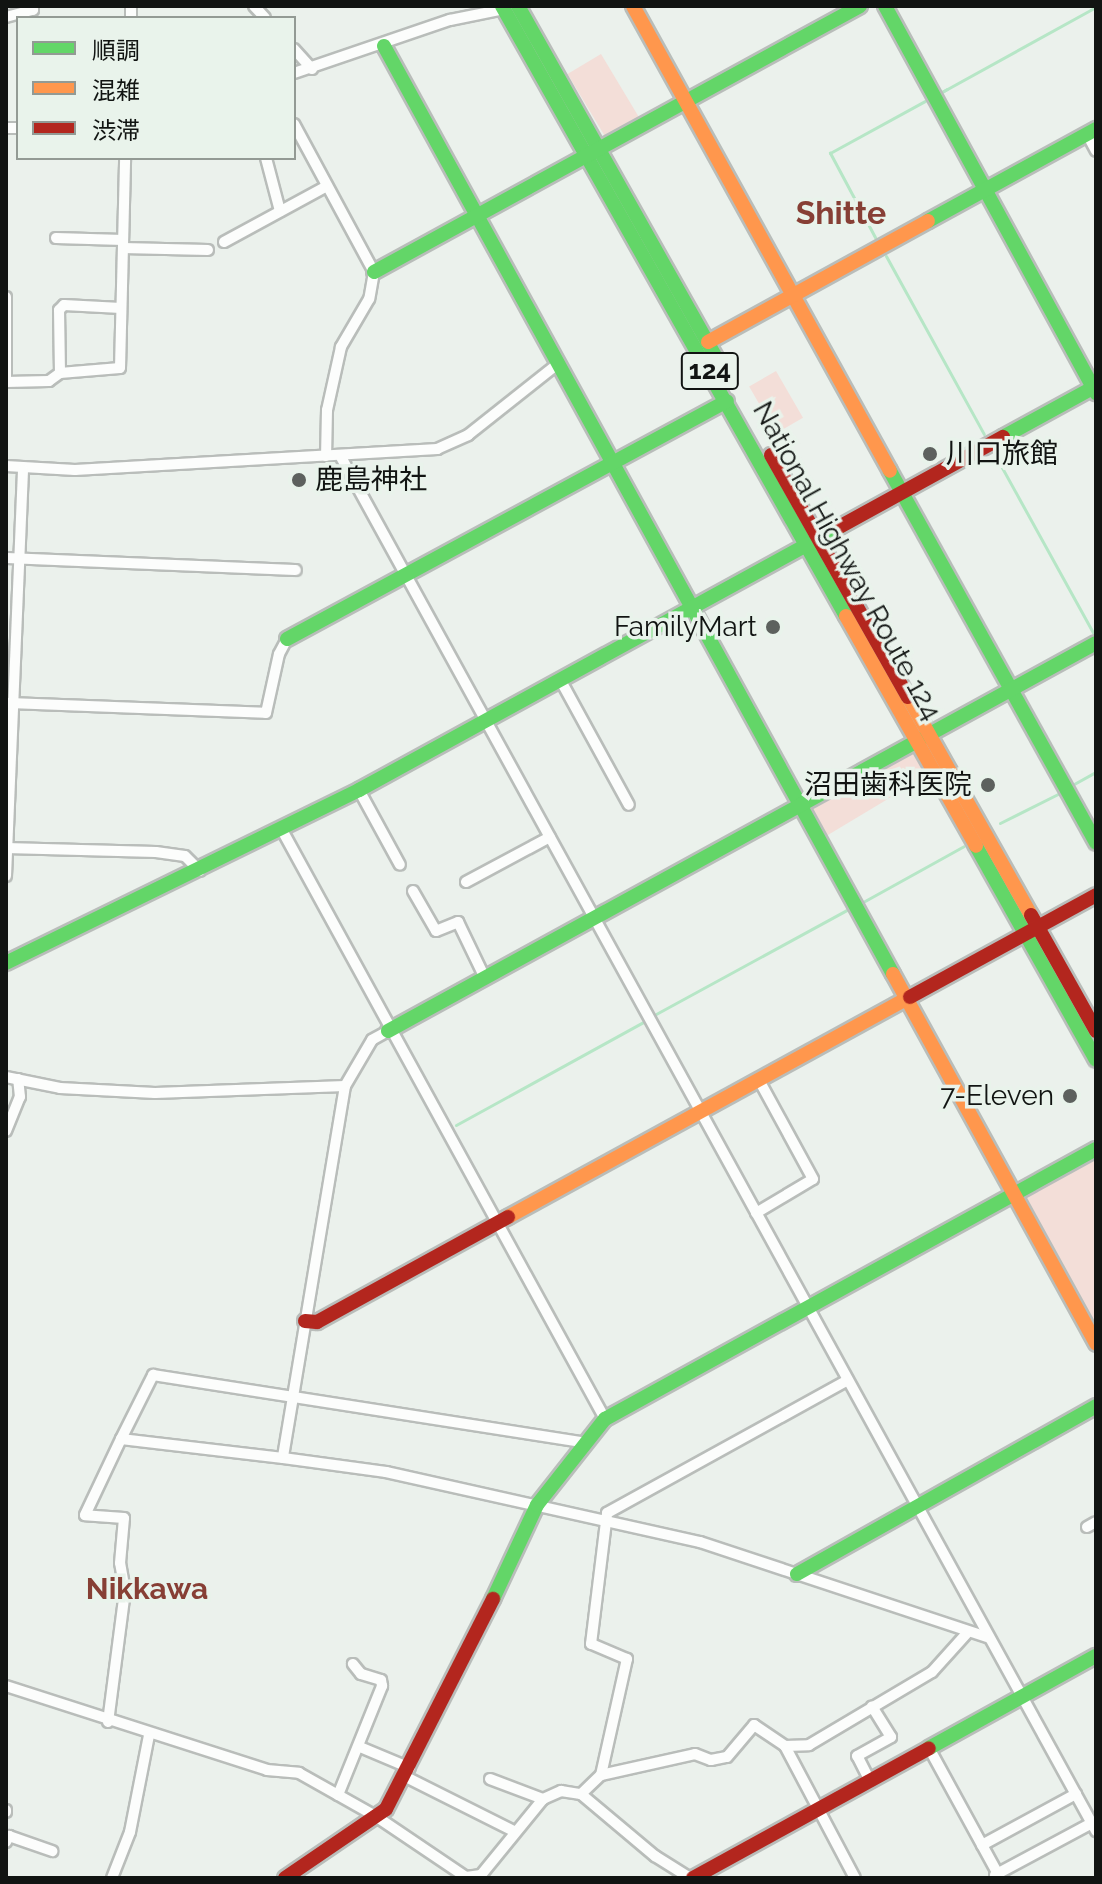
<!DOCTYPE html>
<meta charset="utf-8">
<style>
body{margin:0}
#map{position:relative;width:1102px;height:1884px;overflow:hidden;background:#ebf1ec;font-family:Raleway,"Noto Sans JP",sans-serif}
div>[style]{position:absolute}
.green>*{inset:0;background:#f3ded8;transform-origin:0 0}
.stream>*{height:3px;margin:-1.5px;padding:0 1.5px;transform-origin:1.5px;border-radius:1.5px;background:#b6e6c6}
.roads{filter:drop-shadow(2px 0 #b9bdba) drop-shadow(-2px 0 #b9bdba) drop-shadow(0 2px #b9bdba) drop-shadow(0 -2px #b9bdba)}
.street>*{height:10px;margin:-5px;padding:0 5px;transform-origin:5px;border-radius:5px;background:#fcfdfc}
.fast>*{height:14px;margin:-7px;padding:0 7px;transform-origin:7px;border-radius:7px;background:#63d668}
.slow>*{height:14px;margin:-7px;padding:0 7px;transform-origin:7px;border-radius:7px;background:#ff974d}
.jam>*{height:14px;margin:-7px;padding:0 7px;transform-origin:7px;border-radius:7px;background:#b3261e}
.dots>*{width:22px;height:22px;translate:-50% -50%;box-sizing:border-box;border:4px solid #e9f3eb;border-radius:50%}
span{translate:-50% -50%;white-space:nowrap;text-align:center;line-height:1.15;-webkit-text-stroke:7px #e9f3eb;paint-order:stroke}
.shield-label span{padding:2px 6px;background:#e9f3eb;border:2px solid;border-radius:6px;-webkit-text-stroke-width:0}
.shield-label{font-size:26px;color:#111412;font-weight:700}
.poi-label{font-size:28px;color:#111412}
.left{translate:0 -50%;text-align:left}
.right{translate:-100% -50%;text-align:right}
.street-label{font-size:28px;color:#111412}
.neighbourhood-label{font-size:30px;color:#873f35;font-weight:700}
.quarter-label{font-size:32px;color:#873f35;font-weight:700}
.frame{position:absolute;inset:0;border:8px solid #111412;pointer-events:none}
.legend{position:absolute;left:16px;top:16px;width:280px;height:144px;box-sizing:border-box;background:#e9f3eb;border:2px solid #939a94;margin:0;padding:10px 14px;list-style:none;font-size:24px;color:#111412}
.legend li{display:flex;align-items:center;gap:16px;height:40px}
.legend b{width:40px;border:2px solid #939a94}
</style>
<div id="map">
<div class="green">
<i style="left:601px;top:54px;width:74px;height:39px;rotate:59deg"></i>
<i style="left:776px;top:371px;width:54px;height:31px;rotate:60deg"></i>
<i style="left:911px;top:749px;width:31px;height:117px;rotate:59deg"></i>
<i style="clip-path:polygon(1096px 1159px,1096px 1333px,1024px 1197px)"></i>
</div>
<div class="stream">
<i style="left:947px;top:89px;width:8px;rotate:150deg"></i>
<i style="left:940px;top:93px;width:178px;rotate:-28.9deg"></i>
<i style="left:876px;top:239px;width:98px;rotate:-118.1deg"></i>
<i style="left:830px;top:153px;width:108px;rotate:-28.7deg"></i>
<i style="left:886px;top:256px;width:203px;rotate:61.2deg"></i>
<i style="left:995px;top:455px;width:207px;rotate:61.1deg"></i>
<i style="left:1074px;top:784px;width:25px;rotate:-29deg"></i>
<i style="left:1000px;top:823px;width:67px;rotate:-26.6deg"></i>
<i style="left:863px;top:902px;width:115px;rotate:-29deg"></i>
<i style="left:656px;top:1014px;width:217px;rotate:-28.6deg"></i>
<i style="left:456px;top:1125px;width:213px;rotate:-28.8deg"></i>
</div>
<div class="roads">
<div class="street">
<i style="left:254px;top:6px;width:16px;rotate:47deg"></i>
<i style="left:6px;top:17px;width:28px;rotate:-15deg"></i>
<i style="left:33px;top:10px;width:4px;rotate:-104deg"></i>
<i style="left:131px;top:18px;width:12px;rotate:-90deg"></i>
<i style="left:294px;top:49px;width:27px;rotate:48deg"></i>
<i style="left:294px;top:73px;width:165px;rotate:-18.8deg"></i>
<i style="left:450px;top:20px;width:55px;rotate:-11.5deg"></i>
<i style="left:294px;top:124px;width:168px;rotate:61.6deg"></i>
<i style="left:374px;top:272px;width:27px;rotate:100deg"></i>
<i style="left:369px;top:299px;width:56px;rotate:120.3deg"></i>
<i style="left:341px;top:347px;width:65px;rotate:102.5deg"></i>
<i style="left:327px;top:410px;width:46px;rotate:91.2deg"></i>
<i style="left:6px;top:128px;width:12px"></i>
<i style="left:1087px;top:134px;width:19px;rotate:62deg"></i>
<i style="left:266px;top:158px;width:55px;rotate:75.2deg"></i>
<i style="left:56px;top:238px;width:67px;rotate:1.7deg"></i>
<i style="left:224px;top:242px;width:117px;rotate:-28.5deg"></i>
<i style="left:123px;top:248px;width:85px;rotate:1.3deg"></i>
<i style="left:6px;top:297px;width:85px;rotate:90deg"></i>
<i style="left:60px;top:373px;width:63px;rotate:-90.9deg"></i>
<i style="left:59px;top:310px;width:7px;rotate:-45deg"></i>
<i style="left:64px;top:305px;width:57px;rotate:3deg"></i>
<i style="left:6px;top:382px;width:43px;rotate:-1.3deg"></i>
<i style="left:49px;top:381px;width:14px;rotate:-36deg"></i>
<i style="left:60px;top:373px;width:60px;rotate:-4.8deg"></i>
<i style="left:120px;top:368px;width:210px;rotate:-88.6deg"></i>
<i style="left:341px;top:457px;width:1568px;rotate:61.21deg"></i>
<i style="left:6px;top:466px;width:69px;rotate:3.3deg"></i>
<i style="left:75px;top:470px;width:363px;rotate:-3.3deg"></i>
<i style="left:437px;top:449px;width:34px;rotate:-24deg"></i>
<i style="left:468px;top:435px;width:116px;rotate:-38.4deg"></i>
<i style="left:6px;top:558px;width:290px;rotate:2.4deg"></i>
<i style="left:561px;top:681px;width:141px;rotate:61.3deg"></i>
<i style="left:8px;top:703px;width:258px;rotate:2.2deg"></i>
<i style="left:266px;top:713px;width:60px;rotate:-77.6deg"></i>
<i style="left:279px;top:654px;width:17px;rotate:-62deg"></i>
<i style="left:359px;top:790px;width:85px;rotate:61.3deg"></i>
<i style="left:282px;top:830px;width:672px;rotate:61.26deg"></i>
<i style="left:6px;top:848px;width:150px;rotate:1.5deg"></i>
<i style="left:156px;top:852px;width:29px;rotate:8deg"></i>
<i style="left:185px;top:856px;width:21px;rotate:45deg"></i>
<i style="left:6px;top:876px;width:406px;rotate:-87.6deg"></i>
<i style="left:466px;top:882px;width:95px;rotate:-28.2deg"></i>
<i style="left:413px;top:891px;width:46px;rotate:60.1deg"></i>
<i style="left:436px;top:931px;width:24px;rotate:-22deg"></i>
<i style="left:458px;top:922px;width:62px;rotate:64.3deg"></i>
<i style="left:388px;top:1031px;width:18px;rotate:151deg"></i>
<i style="left:372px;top:1040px;width:53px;rotate:120.4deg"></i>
<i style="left:345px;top:1086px;width:377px;rotate:99.5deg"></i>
<i style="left:283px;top:1458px;width:104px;rotate:7.7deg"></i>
<i style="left:386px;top:1472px;width:322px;rotate:12.6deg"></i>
<i style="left:700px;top:1542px;width:303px;rotate:18.3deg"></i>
<i style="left:6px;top:1077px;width:55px;rotate:11.5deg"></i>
<i style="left:60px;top:1088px;width:95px;rotate:3deg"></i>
<i style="left:155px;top:1093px;width:190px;rotate:-2.1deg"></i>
<i style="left:6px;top:1131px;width:37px;rotate:-68deg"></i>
<i style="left:20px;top:1097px;width:18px;rotate:-96deg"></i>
<i style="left:756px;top:1213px;width:66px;rotate:-30.8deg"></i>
<i style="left:813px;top:1179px;width:113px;rotate:-118.6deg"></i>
<i style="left:283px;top:1458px;width:163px;rotate:-173.3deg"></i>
<i style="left:121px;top:1439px;width:72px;rotate:-63.4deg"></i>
<i style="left:153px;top:1375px;width:439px;rotate:8.9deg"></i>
<i style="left:1087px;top:1527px;width:10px;rotate:-29deg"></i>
<i style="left:6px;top:1686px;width:274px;rotate:17.8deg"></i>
<i style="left:267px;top:1770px;width:32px;rotate:5deg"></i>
<i style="left:299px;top:1773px;width:90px;rotate:29.4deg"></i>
<i style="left:377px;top:1817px;width:107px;rotate:34deg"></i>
<i style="left:466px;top:1877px;width:15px;rotate:-8deg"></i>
<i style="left:481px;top:1875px;width:98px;rotate:-50.8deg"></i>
<i style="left:543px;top:1799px;width:20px;rotate:-24deg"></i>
<i style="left:561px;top:1791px;width:20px;rotate:9deg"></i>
<i style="left:581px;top:1794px;width:97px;rotate:40deg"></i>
<i style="left:655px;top:1856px;width:41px;rotate:32.2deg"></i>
<i style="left:108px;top:1722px;width:132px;rotate:-82.6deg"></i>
<i style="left:125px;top:1591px;width:28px;rotate:-100deg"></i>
<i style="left:120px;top:1563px;width:45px;rotate:-84.9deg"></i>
<i style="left:124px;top:1518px;width:39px;rotate:-176deg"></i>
<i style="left:85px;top:1515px;width:84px;rotate:-64.7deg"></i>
<i style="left:785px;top:1746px;width:149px;rotate:62.1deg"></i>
<i style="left:360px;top:1747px;width:54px;rotate:22.8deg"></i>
<i style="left:929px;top:1748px;width:144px;rotate:61.3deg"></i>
<i style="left:601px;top:1775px;width:96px;rotate:-12.6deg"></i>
<i style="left:695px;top:1754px;width:17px;rotate:21deg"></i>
<i style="left:711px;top:1760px;width:16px;rotate:-11deg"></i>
<i style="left:727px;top:1757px;width:42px;rotate:-49.8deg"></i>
<i style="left:754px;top:1725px;width:37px;rotate:34deg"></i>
<i style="left:785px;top:1746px;width:24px;rotate:-2deg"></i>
<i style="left:809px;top:1745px;width:143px;rotate:-30.7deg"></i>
<i style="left:932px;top:1672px;width:54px;rotate:-48deg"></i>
<i style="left:406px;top:1777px;width:121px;rotate:26.6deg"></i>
<i style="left:490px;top:1779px;width:57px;rotate:20.7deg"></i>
<i style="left:870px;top:1781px;width:28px;rotate:-117deg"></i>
<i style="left:857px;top:1756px;width:39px;rotate:-29deg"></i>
<i style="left:891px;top:1737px;width:36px;rotate:-122deg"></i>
<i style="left:581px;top:1794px;width:28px;rotate:-44deg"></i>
<i style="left:601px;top:1775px;width:119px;rotate:-77.4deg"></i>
<i style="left:627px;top:1659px;width:39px;rotate:-157deg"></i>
<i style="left:591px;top:1644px;width:132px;rotate:-83deg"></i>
<i style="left:607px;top:1513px;width:275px;rotate:-28.9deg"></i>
<i style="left:338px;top:1795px;width:118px;rotate:-68deg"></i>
<i style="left:382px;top:1686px;width:6px;rotate:-99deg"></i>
<i style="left:381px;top:1680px;width:21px;rotate:-163deg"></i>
<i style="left:361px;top:1674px;width:13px;rotate:-129deg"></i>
<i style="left:6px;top:1812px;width:2px;rotate:-90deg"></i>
<i style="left:6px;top:1842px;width:7px;rotate:-63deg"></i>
<i style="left:9px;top:1836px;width:46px;rotate:19.2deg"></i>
<i style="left:982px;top:1845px;width:107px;rotate:-28.5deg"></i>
<i style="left:995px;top:1875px;width:110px;rotate:-28.2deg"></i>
<i style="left:112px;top:1878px;width:49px;rotate:-68.6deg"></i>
<i style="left:130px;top:1832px;width:99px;rotate:-78.9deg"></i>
</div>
<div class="fast">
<i style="left:502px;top:6px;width:700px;rotate:60.58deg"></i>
<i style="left:518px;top:6px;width:422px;rotate:60.6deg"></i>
<i style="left:885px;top:6px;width:441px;rotate:61.4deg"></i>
<i style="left:384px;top:46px;width:1058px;rotate:61.26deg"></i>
<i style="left:928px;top:221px;width:192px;rotate:-28.7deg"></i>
<i style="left:374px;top:272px;width:554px;rotate:-28.69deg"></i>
<i style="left:1003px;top:437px;width:106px;rotate:-28.7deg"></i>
<i style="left:890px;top:471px;width:425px;rotate:61deg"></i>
<i style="left:287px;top:639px;width:500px;rotate:-28.41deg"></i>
<i style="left:976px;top:846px;width:245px;rotate:60.7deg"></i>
<i style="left:6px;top:963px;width:393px;rotate:-26.1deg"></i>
<i style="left:359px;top:790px;width:550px;rotate:-28.71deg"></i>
<i style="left:388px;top:1031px;width:807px;rotate:-28.72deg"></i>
<i style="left:797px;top:1574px;width:343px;rotate:-29.3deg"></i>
<i style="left:493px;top:1599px;width:104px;rotate:-64.9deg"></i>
<i style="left:537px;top:1505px;width:110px;rotate:-51.7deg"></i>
<i style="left:605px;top:1419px;width:560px;rotate:-28.81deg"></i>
<i style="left:929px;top:1748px;width:191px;rotate:-28.9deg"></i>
</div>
<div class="slow">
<i style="left:633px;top:6px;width:531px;rotate:61.07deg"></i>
<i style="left:708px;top:342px;width:251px;rotate:-28.8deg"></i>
<i style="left:846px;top:616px;width:264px;rotate:60.5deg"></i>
<i style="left:908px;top:697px;width:250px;rotate:60.6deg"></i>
<i style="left:893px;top:974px;width:422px;rotate:61.2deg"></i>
<i style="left:508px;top:1217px;width:458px;rotate:-28.7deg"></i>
</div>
<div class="jam">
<i style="left:771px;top:455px;width:278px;rotate:60.5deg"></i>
<i style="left:841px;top:526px;width:185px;rotate:-28.8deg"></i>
<i style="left:1031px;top:915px;width:133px;rotate:60.7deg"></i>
<i style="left:910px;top:997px;width:212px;rotate:-28.7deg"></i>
<i style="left:305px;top:1321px;width:12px;rotate:5deg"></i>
<i style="left:317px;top:1322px;width:218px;rotate:-28.8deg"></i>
<i style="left:285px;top:1878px;width:122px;rotate:-34.3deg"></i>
<i style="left:386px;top:1809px;width:236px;rotate:-63deg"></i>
<i style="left:693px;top:1878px;width:269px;rotate:-28.8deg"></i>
</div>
</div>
<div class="dots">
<i style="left:930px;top:454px;background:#5d615e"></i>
<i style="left:299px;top:480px;background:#5d615e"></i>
<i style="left:773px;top:627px;background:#5d615e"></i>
<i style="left:988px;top:785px;background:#5d615e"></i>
<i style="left:1070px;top:1096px;background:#5d615e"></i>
</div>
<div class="shield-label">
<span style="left:710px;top:371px">124</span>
</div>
<div class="poi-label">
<span class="left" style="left:946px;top:454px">川口旅館</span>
<span class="left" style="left:315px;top:480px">鹿島神社</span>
<span class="right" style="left:757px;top:627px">FamilyMart</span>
<span class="right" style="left:972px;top:785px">沼田歯科医院</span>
<span class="right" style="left:1054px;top:1096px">7-Eleven</span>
</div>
<div class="street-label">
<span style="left:847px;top:561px;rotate:61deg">National Highway Route 124</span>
</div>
<div class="neighbourhood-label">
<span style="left:147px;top:1589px">Nikkawa</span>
</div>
<div class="quarter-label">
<span style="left:841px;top:213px">Shitte</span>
</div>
<div class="frame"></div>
<ul class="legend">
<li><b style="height:10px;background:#63d668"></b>順調</li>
<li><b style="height:10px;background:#ff974d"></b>混雑</li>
<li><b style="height:10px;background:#b3261e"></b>渋滞</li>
</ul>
</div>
